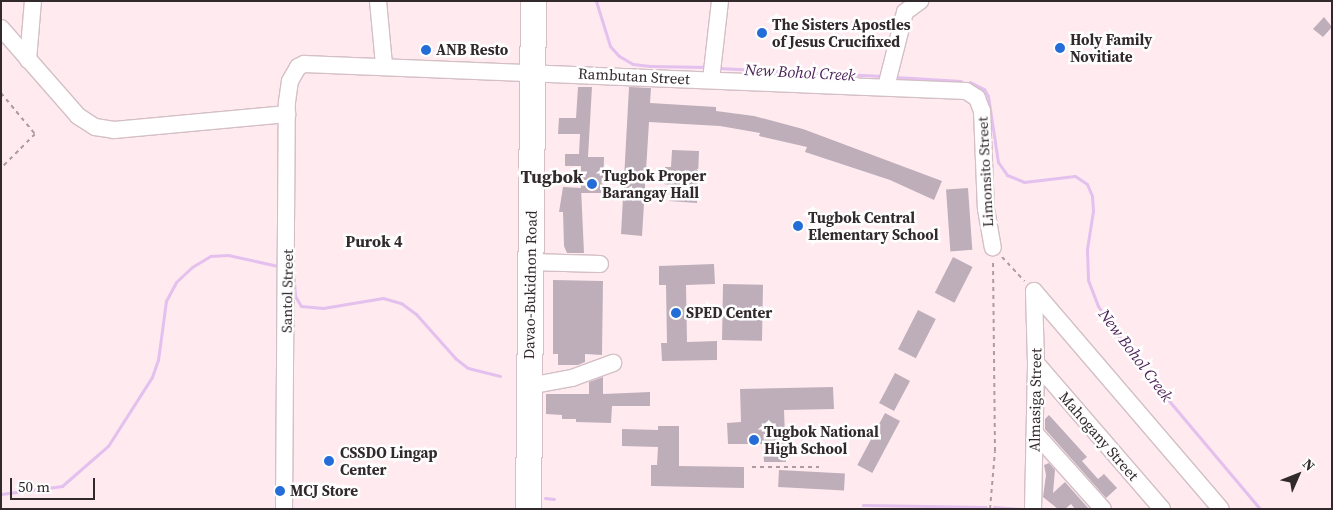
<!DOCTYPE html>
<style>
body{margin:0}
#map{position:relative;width:1333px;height:510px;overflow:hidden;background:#ffeaf0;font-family:"Source Serif 4",serif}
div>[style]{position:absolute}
.stream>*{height:3px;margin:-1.5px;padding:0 1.5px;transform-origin:1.5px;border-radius:1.5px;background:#e3c0ed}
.building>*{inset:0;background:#beaeb9;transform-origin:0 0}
.path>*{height:2px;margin-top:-1px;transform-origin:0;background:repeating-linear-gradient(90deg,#ac9ca1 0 4px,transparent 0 8px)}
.roads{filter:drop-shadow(1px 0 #d3bfc5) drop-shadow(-1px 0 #d3bfc5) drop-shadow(0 1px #d3bfc5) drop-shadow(0 -1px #d3bfc5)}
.minor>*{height:16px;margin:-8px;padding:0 8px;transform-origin:8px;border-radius:8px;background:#fff}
.highway>*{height:25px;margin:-12.5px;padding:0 12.5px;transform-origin:12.5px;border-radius:12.5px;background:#fff}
.dots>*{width:14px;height:14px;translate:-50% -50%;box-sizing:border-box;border:2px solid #fefefe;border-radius:50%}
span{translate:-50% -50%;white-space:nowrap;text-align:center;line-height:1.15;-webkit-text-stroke:5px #fefefe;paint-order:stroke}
.poi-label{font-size:15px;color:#31292c;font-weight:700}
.left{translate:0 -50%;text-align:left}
.street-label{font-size:15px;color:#31292c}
.water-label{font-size:16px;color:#4d2359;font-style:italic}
.neighbourhood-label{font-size:16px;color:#31292c;font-weight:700}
.quarter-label{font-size:18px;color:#31292c;font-weight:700}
.frame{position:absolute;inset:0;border:2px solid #31292c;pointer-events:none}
.north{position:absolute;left:1273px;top:450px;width:50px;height:50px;-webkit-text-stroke:4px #fefefe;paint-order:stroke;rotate:46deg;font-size:14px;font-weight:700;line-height:20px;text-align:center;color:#31292c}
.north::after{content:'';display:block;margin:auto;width:18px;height:22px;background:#31292c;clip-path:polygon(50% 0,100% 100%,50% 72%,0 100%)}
.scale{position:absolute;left:10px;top:478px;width:85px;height:22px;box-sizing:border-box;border:2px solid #31292c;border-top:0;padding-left:6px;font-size:15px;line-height:18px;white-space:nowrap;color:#31292c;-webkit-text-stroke:4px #fefefe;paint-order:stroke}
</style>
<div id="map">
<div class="stream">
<i style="left:596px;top:1px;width:47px;rotate:72.7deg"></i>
<i style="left:610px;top:46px;width:13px;rotate:48deg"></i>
<i style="left:619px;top:56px;width:16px;rotate:30deg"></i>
<i style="left:633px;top:64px;width:17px;rotate:7deg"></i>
<i style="left:650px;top:66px;width:58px;rotate:1deg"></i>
<i style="left:718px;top:68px;width:165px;rotate:2.8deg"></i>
<i style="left:895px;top:77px;width:66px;rotate:3.5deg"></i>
<i style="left:970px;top:82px;width:16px;rotate:27deg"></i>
<i style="left:984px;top:89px;width:8px;rotate:60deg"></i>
<i style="left:988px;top:96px;width:67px;rotate:81.4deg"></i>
<i style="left:998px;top:162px;width:16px;rotate:55deg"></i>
<i style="left:1007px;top:175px;width:18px;rotate:22deg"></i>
<i style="left:1024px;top:182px;width:51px;rotate:-6.7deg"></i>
<i style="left:1075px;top:176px;width:14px;rotate:34deg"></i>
<i style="left:1087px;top:184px;width:13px;rotate:67deg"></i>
<i style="left:1092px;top:196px;width:15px;rotate:86deg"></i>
<i style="left:1093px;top:211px;width:39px;rotate:99deg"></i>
<i style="left:1087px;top:250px;width:30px;rotate:88deg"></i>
<i style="left:1088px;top:280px;width:28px;rotate:69deg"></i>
<i style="left:1098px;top:306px;width:70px;rotate:55.4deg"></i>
<i style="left:1138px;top:364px;width:189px;rotate:49.9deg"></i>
<i style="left:293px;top:271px;width:25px;rotate:85deg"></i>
<i style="left:295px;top:296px;width:12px;rotate:59deg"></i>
<i style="left:301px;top:306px;width:22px;rotate:5deg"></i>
<i style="left:323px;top:308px;width:61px;rotate:-9.5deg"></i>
<i style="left:383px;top:298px;width:19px;rotate:16deg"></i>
<i style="left:401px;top:303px;width:19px;rotate:36deg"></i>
<i style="left:416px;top:314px;width:59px;rotate:48.4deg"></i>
<i style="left:455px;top:358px;width:16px;rotate:38deg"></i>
<i style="left:468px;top:368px;width:33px;rotate:14deg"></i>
<i style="left:1px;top:494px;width:62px;rotate:-7.5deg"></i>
<i style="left:62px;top:486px;width:61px;rotate:-41deg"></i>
<i style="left:108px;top:446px;width:82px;rotate:-57.5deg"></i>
<i style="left:152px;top:377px;width:18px;rotate:-71deg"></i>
<i style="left:158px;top:360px;width:60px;rotate:-82.3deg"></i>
<i style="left:166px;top:301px;width:21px;rotate:-62deg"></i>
<i style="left:176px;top:282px;width:22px;rotate:-43deg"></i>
<i style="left:192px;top:267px;width:21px;rotate:-31deg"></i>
<i style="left:210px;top:256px;width:18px;rotate:-3deg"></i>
<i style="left:228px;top:255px;width:51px;rotate:12.4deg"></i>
<i style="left:545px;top:498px;width:9px;rotate:6deg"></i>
<i style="left:863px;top:505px;width:123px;rotate:0.9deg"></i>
<i style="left:994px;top:507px;width:30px;rotate:4deg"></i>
</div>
<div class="building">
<i style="clip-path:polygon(1324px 17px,1332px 27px,1323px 37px,1313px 29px)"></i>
<i style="clip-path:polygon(578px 87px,592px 87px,588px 157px,604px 157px,603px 193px,581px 193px,581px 166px,565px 166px,565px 154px,579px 154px,580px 134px,558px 134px,559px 118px,576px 118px)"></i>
<i style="clip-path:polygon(629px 87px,651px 88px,650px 103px,716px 107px,716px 111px,754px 116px,803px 129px,942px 181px,934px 200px,890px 180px,805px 152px,807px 147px,759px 136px,760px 133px,720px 126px,649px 122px,642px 236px,621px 234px)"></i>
<i style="clip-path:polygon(672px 150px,699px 151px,697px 203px,669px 201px,670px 185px,664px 184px,665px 167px,671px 167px)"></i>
<i style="clip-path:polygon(563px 187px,581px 188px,584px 253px,567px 253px,564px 246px,563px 212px,559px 212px)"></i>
<i style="left:968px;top:188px;width:62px;height:22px;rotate:86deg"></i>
<i style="left:953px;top:257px;width:22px;height:40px;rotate:27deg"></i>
<i style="clip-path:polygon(714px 264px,715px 284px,686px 285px,687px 342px,717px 341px,717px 360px,662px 361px,661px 343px,667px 343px,666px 285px,659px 285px,659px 266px)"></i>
<i style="clip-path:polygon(553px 280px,603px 281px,602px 355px,585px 354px,585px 362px,578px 365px,558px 365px,558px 354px,553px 354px)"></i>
<i style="left:723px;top:284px;width:40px;height:56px;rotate:1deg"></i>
<i style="left:918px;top:310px;width:20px;height:44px;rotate:27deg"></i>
<i style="left:895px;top:373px;width:17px;height:34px;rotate:28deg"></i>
<i style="clip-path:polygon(603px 377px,603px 394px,650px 392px,650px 406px,612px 406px,611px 423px,576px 422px,576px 419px,562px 419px,562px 415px,546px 414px,546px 394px,589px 394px,589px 382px)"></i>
<i style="clip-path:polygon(833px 387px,834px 409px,784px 410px,786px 462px,764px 462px,763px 444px,728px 444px,727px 423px,741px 422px,740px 389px)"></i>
<i style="left:885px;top:413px;width:17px;height:59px;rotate:28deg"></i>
<i style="clip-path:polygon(1049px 415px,1087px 457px,1082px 461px,1098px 479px,1104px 474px,1117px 488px,1106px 498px,1045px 429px,1045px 419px)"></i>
<i style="clip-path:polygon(658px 426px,679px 426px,679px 466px,744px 467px,744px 488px,651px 486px,651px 465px,657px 465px,658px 447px,622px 446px,622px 429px,658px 430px)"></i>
<i style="clip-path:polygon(1049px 463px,1055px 470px,1053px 493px,1065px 482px,1089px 509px,1075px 509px,1071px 504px,1065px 509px,1058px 509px,1043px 497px,1046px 475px,1044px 465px)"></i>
<i style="left:779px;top:470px;width:66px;height:17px;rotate:3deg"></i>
</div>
<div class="path">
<i style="left:1px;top:93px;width:53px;rotate:50.3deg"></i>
<i style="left:35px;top:134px;width:48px;rotate:135deg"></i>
<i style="left:1002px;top:257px;width:33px;rotate:47deg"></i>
<i style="left:752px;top:467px;width:67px"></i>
<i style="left:990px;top:509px;width:58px;rotate:-85.1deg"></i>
<i style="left:995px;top:451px;width:192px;rotate:-90.6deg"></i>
</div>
<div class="roads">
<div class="minor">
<i style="left:378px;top:1px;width:64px;rotate:84.6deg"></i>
<i style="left:1px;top:28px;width:117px;rotate:48.8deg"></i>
<i style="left:78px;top:116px;width:20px;rotate:33deg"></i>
<i style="left:95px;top:127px;width:19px;rotate:9deg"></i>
<i style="left:114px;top:130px;width:174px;rotate:-5.3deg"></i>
<i style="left:28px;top:60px;width:59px;rotate:-85.2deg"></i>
<i style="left:711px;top:80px;width:80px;rotate:-83.5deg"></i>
<i style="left:886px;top:87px;width:77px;rotate:-75.8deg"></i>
<i style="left:905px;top:12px;width:19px;rotate:-36deg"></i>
<i style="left:530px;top:262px;width:70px;rotate:1.6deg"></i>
<i style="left:1034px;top:291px;width:287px;rotate:49.4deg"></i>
<i style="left:1036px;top:363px;width:193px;rotate:49.2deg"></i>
<i style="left:529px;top:386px;width:44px;rotate:-10.5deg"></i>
<i style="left:572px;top:378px;width:44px;rotate:-20.1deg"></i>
<i style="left:1035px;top:433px;width:102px;rotate:48.2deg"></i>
<i style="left:284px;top:509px;width:407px;rotate:-89.6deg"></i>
<i style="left:287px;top:102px;width:21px;rotate:-82deg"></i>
<i style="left:290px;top:81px;width:16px;rotate:-60deg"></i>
<i style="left:298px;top:67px;width:7px;rotate:-27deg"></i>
<i style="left:304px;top:64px;width:663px;rotate:2.34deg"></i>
<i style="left:966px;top:91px;width:13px;rotate:32deg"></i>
<i style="left:977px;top:98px;width:14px;rotate:69deg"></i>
<i style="left:982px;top:111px;width:98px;rotate:87.7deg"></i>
<i style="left:986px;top:209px;width:39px;rotate:80deg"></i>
<i style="left:1033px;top:509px;width:146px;rotate:-88.8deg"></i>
<i style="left:1036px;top:363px;width:72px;rotate:-91.6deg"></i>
</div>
<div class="highway">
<i style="left:528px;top:509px;width:508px;rotate:-89.44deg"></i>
</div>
</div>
<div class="dots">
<i style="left:762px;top:33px;background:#246cd7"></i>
<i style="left:1060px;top:48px;background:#246cd7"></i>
<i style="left:426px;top:50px;background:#246cd7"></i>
<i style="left:592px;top:184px;background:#246cd7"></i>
<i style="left:798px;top:226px;background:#246cd7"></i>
<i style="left:676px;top:313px;background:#246cd7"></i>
<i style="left:754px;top:440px;background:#246cd7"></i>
<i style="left:329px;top:461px;background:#246cd7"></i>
<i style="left:280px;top:491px;background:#246cd7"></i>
</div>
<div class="poi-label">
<span class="left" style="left:772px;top:33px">The Sisters Apostles<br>of Jesus Crucifixed</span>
<span class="left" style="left:1070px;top:48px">Holy Family<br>Novitiate</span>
<span class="left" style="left:436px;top:50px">ANB Resto</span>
<span class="left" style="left:602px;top:184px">Tugbok Proper<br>Barangay Hall</span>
<span class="left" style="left:808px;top:226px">Tugbok Central<br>Elementary School</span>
<span class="left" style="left:686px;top:313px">SPED Center</span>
<span class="left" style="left:764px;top:440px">Tugbok National<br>High School</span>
<span class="left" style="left:340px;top:461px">CSSDO Lingap<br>Center</span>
<span class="left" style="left:290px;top:491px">MCJ Store</span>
</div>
<div class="street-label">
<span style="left:634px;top:76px;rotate:3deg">Rambutan Street</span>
<span style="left:985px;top:172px;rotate:-93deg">Limonsito Street</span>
<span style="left:530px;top:285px;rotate:-89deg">Davao-Bukidnon Road</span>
<span style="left:287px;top:291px;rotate:-89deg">Santol Street</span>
<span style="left:1035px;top:400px;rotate:-89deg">Almasiga Street</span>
<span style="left:1099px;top:436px;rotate:49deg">Mahogany Street</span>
</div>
<div class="water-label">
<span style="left:800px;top:72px;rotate:3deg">New Bohol Creek</span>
<span style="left:1136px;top:355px;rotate:53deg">New Bohol Creek</span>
</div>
<div class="neighbourhood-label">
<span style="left:374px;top:241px">Purok 4</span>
</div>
<div class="quarter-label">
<span style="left:552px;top:177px">Tugbok</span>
</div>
<div class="frame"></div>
<div class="north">N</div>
<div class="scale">50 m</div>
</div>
